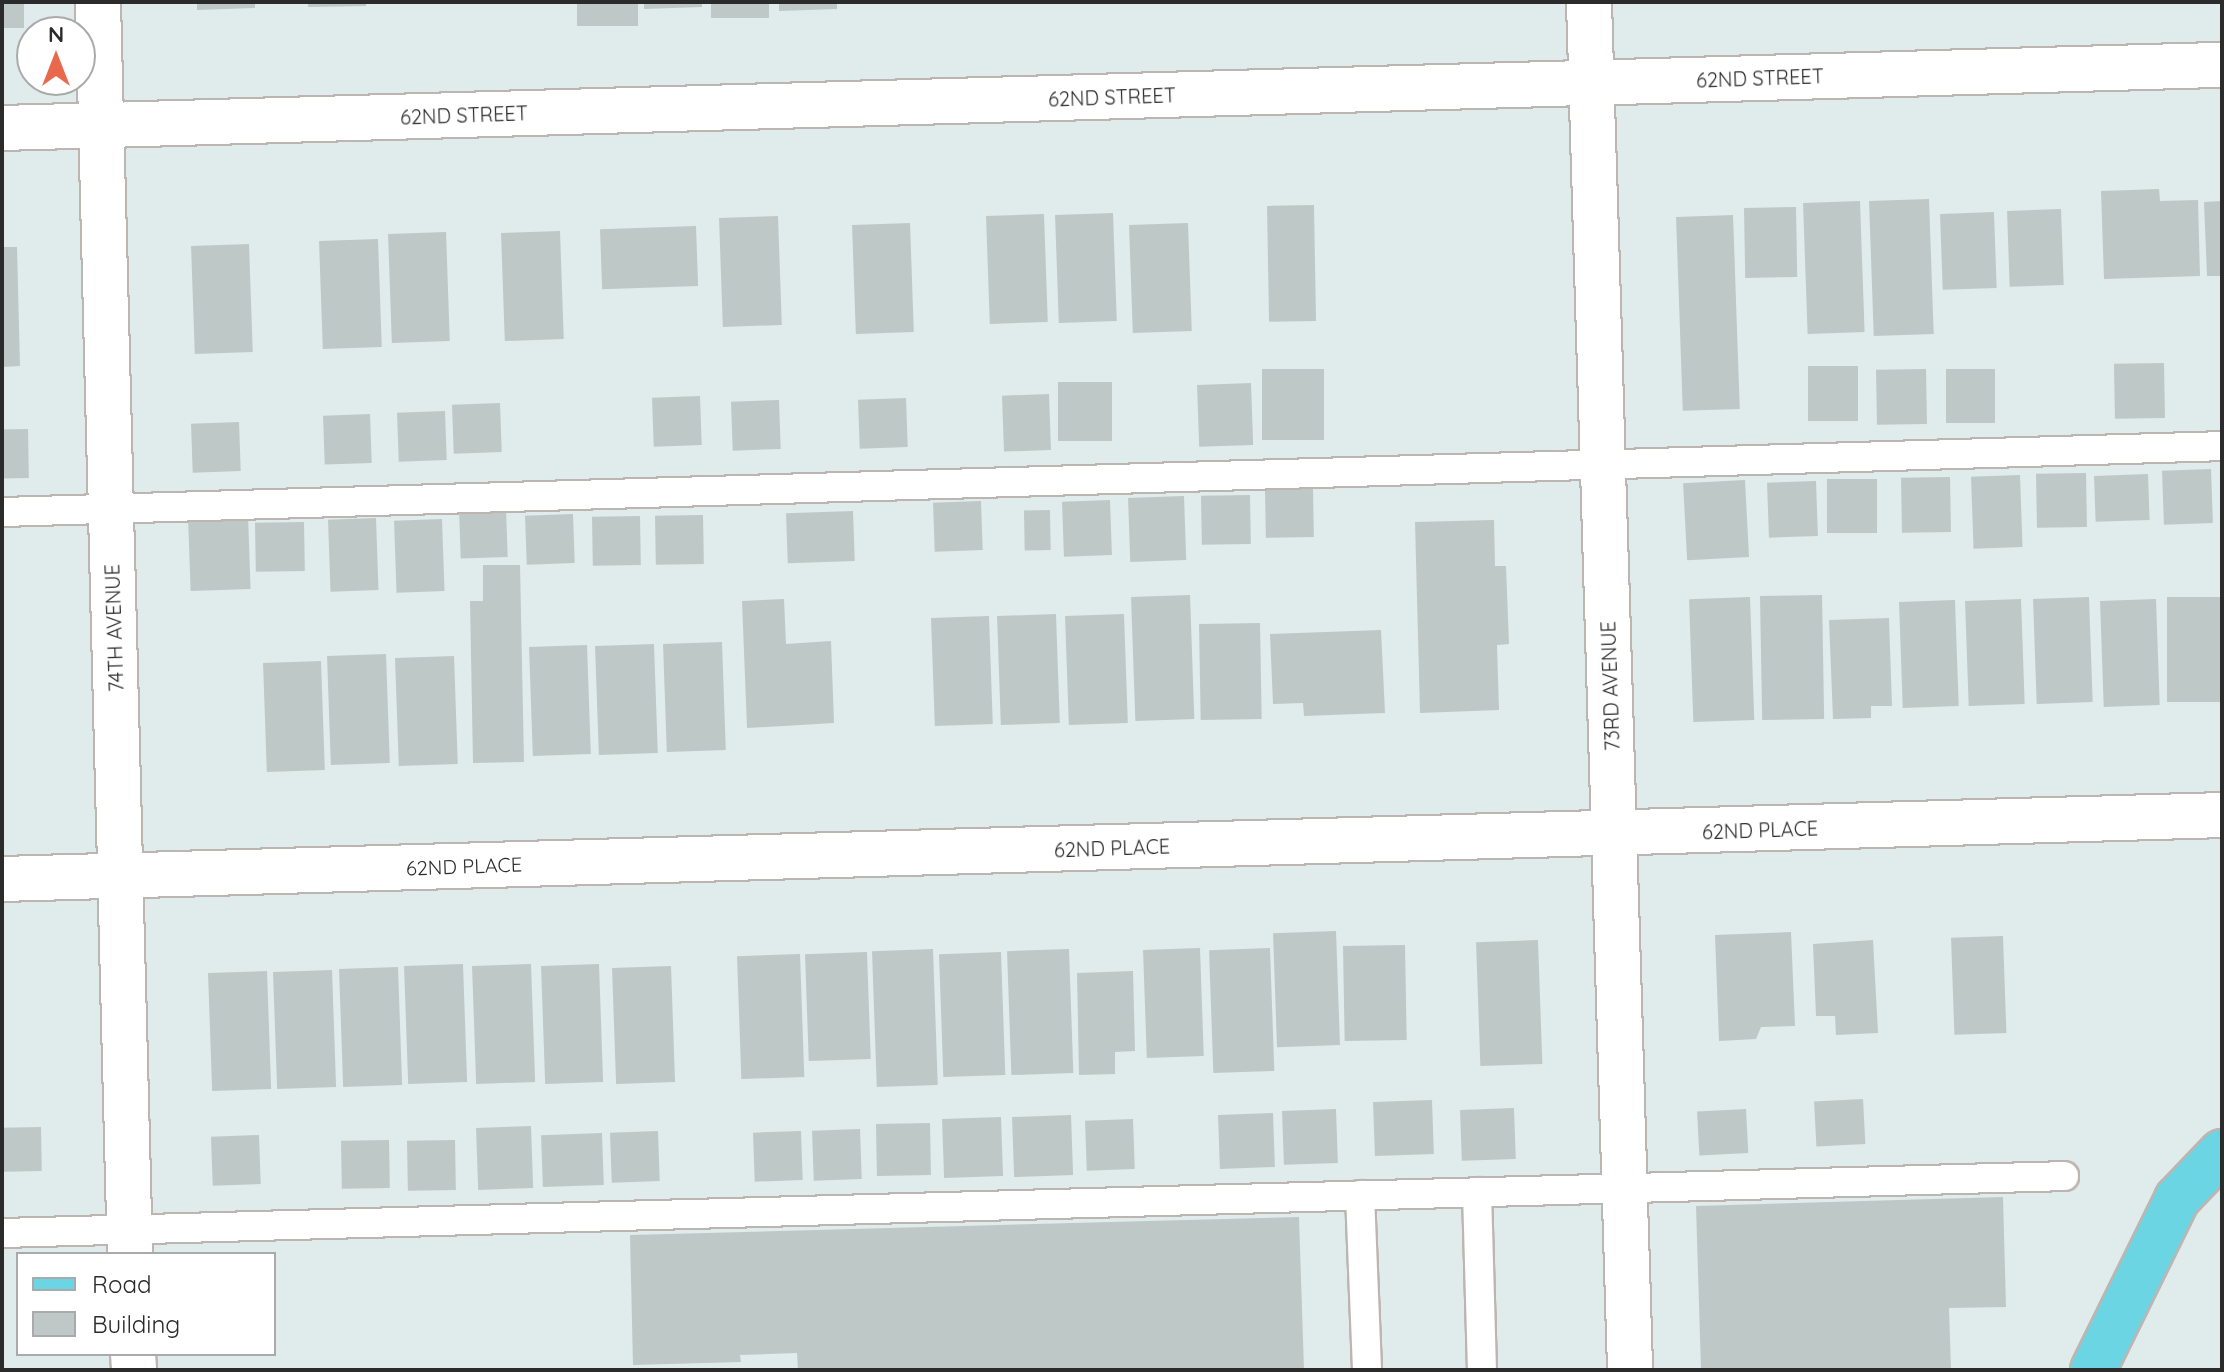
<!DOCTYPE html>
<style>
body{margin:0}
#map{position:relative;width:2224px;height:1372px;overflow:hidden;background:#dfeceb;font-family:Quicksand,sans-serif}
div>[style]{position:absolute}
.building>*{inset:0;background:#bec8c7;transform-origin:0 0}
.roads{filter:drop-shadow(2px 0 #bdb5b2) drop-shadow(-2px 0 #bdb5b2) drop-shadow(0 2px #bdb5b2) drop-shadow(0 -2px #bdb5b2)}
.service>*{height:28px;margin:-14px;padding:0 14px;transform-origin:14px;border-radius:14px;background:#fff}
.minor>*{height:44px;margin:-22px;padding:0 22px;transform-origin:22px;border-radius:22px;background:#fff}
.primary>*{height:44px;margin:-22px;padding:0 22px;transform-origin:22px;border-radius:22px;background:#6cd5e4}
span{translate:-50% -50%;white-space:nowrap;text-align:center;line-height:1.15;-webkit-text-stroke:6px #fff;paint-order:stroke}
.street-label{font-size:20px;color:#2b2b2b}
.frame{position:absolute;inset:0;border:4px solid #2b2b2b;pointer-events:none}
.legend{position:absolute;left:16px;top:1252px;width:260px;height:104px;box-sizing:border-box;background:#fff;border:2px solid #aaa;margin:0;padding:10px 14px;list-style:none;font-size:24px;color:#2b2b2b}
.legend li{display:flex;align-items:center;gap:16px;height:40px}
.legend b{width:40px;border:2px solid #aaa}
.north{position:absolute;left:16px;top:16px;width:80px;height:80px;box-sizing:border-box;background:#fff;border:2px solid #aaa;border-radius:50%;rotate:0deg;font-size:22px;font-weight:700;line-height:32px;text-align:center;color:#2b2b2b}
.north::after{content:'';display:block;margin:auto;width:28px;height:36px;background:#e9694e;clip-path:polygon(50% 0,100% 100%,50% 72%,0 100%)}
</style>
<div id="map">
<div class="building">
<i style="left:2px;top:2px;width:22px;height:26px"></i>
<i style="clip-path:polygon(197px 2px,255px 2px,255px 8px,197px 10px)"></i>
<i style="clip-path:polygon(308px 2px,366px 2px,366px 6px,308px 7px)"></i>
<i style="left:577px;top:2px;width:61px;height:24px"></i>
<i style="clip-path:polygon(644px 2px,702px 2px,702px 7px,644px 9px)"></i>
<i style="left:711px;top:2px;width:58px;height:16px"></i>
<i style="clip-path:polygon(779px 2px,837px 2px,837px 9px,779px 11px)"></i>
<i style="clip-path:polygon(2159px 189px,2160px 201px,2198px 200px,2200px 276px,2104px 279px,2101px 191px)"></i>
<i style="left:1929px;top:199px;width:135px;height:60px;rotate:88deg"></i>
<i style="left:1860px;top:201px;width:131px;height:57px;rotate:88deg"></i>
<i style="clip-path:polygon(2222px 201px,2222px 276px,2207px 276px,2204px 202px)"></i>
<i style="left:1314px;top:205px;width:116px;height:47px;rotate:89deg"></i>
<i style="left:1796px;top:207px;width:70px;height:52px;rotate:89deg"></i>
<i style="left:2061px;top:209px;width:76px;height:54px;rotate:88deg"></i>
<i style="left:1994px;top:212px;width:76px;height:54px;rotate:88deg"></i>
<i style="left:1113px;top:213px;width:108px;height:58px;rotate:88deg"></i>
<i style="left:1044px;top:214px;width:108px;height:58px;rotate:88deg"></i>
<i style="left:1733px;top:215px;width:194px;height:57px;rotate:88deg"></i>
<i style="left:778px;top:216px;width:109px;height:59px;rotate:88deg"></i>
<i style="left:910px;top:223px;width:109px;height:58px;rotate:88deg"></i>
<i style="left:1188px;top:223px;width:108px;height:59px;rotate:88deg"></i>
<i style="left:696px;top:226px;width:60px;height:96px;rotate:88deg"></i>
<i style="left:560px;top:231px;width:108px;height:59px;rotate:88deg"></i>
<i style="left:446px;top:232px;width:109px;height:58px;rotate:88deg"></i>
<i style="left:378px;top:239px;width:108px;height:59px;rotate:88deg"></i>
<i style="left:249px;top:244px;width:108px;height:58px;rotate:88deg"></i>
<i style="clip-path:polygon(2px 247px,17px 247px,20px 366px,2px 367px)"></i>
<i style="left:2164px;top:363px;width:55px;height:50px;rotate:89deg"></i>
<i style="left:1858px;top:366px;width:55px;height:50px;rotate:90deg"></i>
<i style="left:1262px;top:369px;width:62px;height:71px"></i>
<i style="left:1926px;top:369px;width:55px;height:50px;rotate:89deg"></i>
<i style="left:1946px;top:369px;width:49px;height:54px"></i>
<i style="left:1058px;top:382px;width:54px;height:59px"></i>
<i style="left:1251px;top:383px;width:62px;height:54px;rotate:88deg"></i>
<i style="left:1049px;top:394px;width:56px;height:47px;rotate:88deg"></i>
<i style="left:700px;top:396px;width:49px;height:48px;rotate:88deg"></i>
<i style="left:906px;top:398px;width:49px;height:48px;rotate:88deg"></i>
<i style="left:779px;top:400px;width:49px;height:48px;rotate:88deg"></i>
<i style="left:500px;top:403px;width:49px;height:48px;rotate:88deg"></i>
<i style="left:445px;top:411px;width:49px;height:48px;rotate:88deg"></i>
<i style="left:370px;top:414px;width:49px;height:47px;rotate:88deg"></i>
<i style="left:239px;top:422px;width:49px;height:48px;rotate:88deg"></i>
<i style="left:28px;top:429px;width:49px;height:26px;rotate:89deg"></i>
<i style="left:2211px;top:469px;width:54px;height:49px;rotate:88deg"></i>
<i style="left:2086px;top:473px;width:54px;height:50px;rotate:89deg"></i>
<i style="left:2148px;top:474px;width:46px;height:54px;rotate:88deg"></i>
<i style="left:2020px;top:475px;width:72px;height:49px;rotate:88deg"></i>
<i style="left:1950px;top:477px;width:55px;height:49px;rotate:89deg"></i>
<i style="left:1877px;top:479px;width:54px;height:50px;rotate:90deg"></i>
<i style="left:1745px;top:480px;width:77px;height:62px;rotate:87deg"></i>
<i style="left:1816px;top:481px;width:55px;height:49px;rotate:88deg"></i>
<i style="left:1313px;top:488px;width:49px;height:48px;rotate:89deg"></i>
<i style="left:1250px;top:495px;width:49px;height:49px;rotate:89deg"></i>
<i style="left:1184px;top:496px;width:64px;height:56px;rotate:88deg"></i>
<i style="left:1110px;top:500px;width:55px;height:48px;rotate:88deg"></i>
<i style="left:981px;top:501px;width:49px;height:48px;rotate:88deg"></i>
<i style="left:506px;top:508px;width:49px;height:47px;rotate:88deg"></i>
<i style="left:1050px;top:510px;width:40px;height:26px;rotate:89deg"></i>
<i style="left:853px;top:511px;width:50px;height:67px;rotate:88deg"></i>
<i style="left:573px;top:514px;width:49px;height:48px;rotate:88deg"></i>
<i style="left:248px;top:515px;width:74px;height:60px;rotate:88deg"></i>
<i style="left:703px;top:515px;width:49px;height:48px;rotate:89deg"></i>
<i style="left:640px;top:516px;width:49px;height:48px;rotate:89deg"></i>
<i style="left:376px;top:518px;width:72px;height:48px;rotate:88deg"></i>
<i style="left:442px;top:519px;width:72px;height:48px;rotate:88deg"></i>
<i style="clip-path:polygon(1494px 520px,1495px 566px,1506px 566px,1509px 644px,1497px 645px,1499px 710px,1420px 713px,1415px 522px)"></i>
<i style="left:304px;top:522px;width:49px;height:49px;rotate:89deg"></i>
<i style="clip-path:polygon(483px 565px,520px 565px,524px 762px,473px 763px,470px 601px,483px 601px)"></i>
<i style="left:1190px;top:595px;width:124px;height:59px;rotate:88deg"></i>
<i style="left:1822px;top:595px;width:124px;height:62px;rotate:89deg"></i>
<i style="left:1750px;top:597px;width:123px;height:61px;rotate:88deg"></i>
<i style="left:2089px;top:597px;width:105px;height:56px;rotate:88deg"></i>
<i style="left:2222px;top:597px;width:105px;height:55px;rotate:90deg"></i>
<i style="clip-path:polygon(784px 599px,786px 644px,831px 641px,834px 723px,747px 728px,742px 601px)"></i>
<i style="left:2021px;top:599px;width:105px;height:56px;rotate:88deg"></i>
<i style="left:2156px;top:599px;width:106px;height:56px;rotate:88deg"></i>
<i style="left:1955px;top:600px;width:106px;height:56px;rotate:88deg"></i>
<i style="left:1056px;top:614px;width:109px;height:59px;rotate:88deg"></i>
<i style="left:1124px;top:614px;width:109px;height:59px;rotate:88deg"></i>
<i style="left:989px;top:616px;width:108px;height:58px;rotate:88deg"></i>
<i style="clip-path:polygon(1889px 618px,1892px 706px,1871px 706px,1871px 718px,1833px 719px,1829px 620px)"></i>
<i style="left:1260px;top:623px;width:96px;height:61px;rotate:89deg"></i>
<i style="clip-path:polygon(1381px 630px,1385px 713px,1304px 716px,1303px 703px,1273px 704px,1270px 634px)"></i>
<i style="left:722px;top:642px;width:108px;height:59px;rotate:88deg"></i>
<i style="left:654px;top:644px;width:109px;height:59px;rotate:88deg"></i>
<i style="left:587px;top:645px;width:109px;height:58px;rotate:88deg"></i>
<i style="left:386px;top:654px;width:109px;height:59px;rotate:88deg"></i>
<i style="left:454px;top:656px;width:108px;height:59px;rotate:88deg"></i>
<i style="left:321px;top:661px;width:109px;height:58px;rotate:88deg"></i>
<i style="left:1336px;top:931px;width:114px;height:63px;rotate:88deg"></i>
<i style="clip-path:polygon(1791px 932px,1795px 1026px,1761px 1027px,1756px 1039px,1719px 1041px,1715px 935px)"></i>
<i style="left:2003px;top:936px;width:97px;height:52px;rotate:88deg"></i>
<i style="left:1538px;top:940px;width:124px;height:62px;rotate:88deg"></i>
<i style="clip-path:polygon(1873px 940px,1878px 1033px,1836px 1035px,1835px 1016px,1816px 1016px,1813px 944px)"></i>
<i style="left:1405px;top:945px;width:95px;height:62px;rotate:89deg"></i>
<i style="left:1200px;top:948px;width:108px;height:57px;rotate:88deg"></i>
<i style="left:1270px;top:948px;width:123px;height:61px;rotate:88deg"></i>
<i style="left:933px;top:949px;width:136px;height:61px;rotate:88deg"></i>
<i style="left:1069px;top:949px;width:124px;height:62px;rotate:88deg"></i>
<i style="left:867px;top:952px;width:107px;height:62px;rotate:88deg"></i>
<i style="left:1001px;top:952px;width:123px;height:62px;rotate:88deg"></i>
<i style="left:800px;top:954px;width:123px;height:63px;rotate:88deg"></i>
<i style="left:463px;top:964px;width:118px;height:59px;rotate:88deg"></i>
<i style="left:531px;top:964px;width:118px;height:59px;rotate:88deg"></i>
<i style="left:599px;top:964px;width:118px;height:58px;rotate:88deg"></i>
<i style="left:671px;top:966px;width:116px;height:59px;rotate:88deg"></i>
<i style="left:398px;top:967px;width:118px;height:59px;rotate:88deg"></i>
<i style="left:332px;top:970px;width:117px;height:59px;rotate:88deg"></i>
<i style="left:267px;top:971px;width:118px;height:59px;rotate:88deg"></i>
<i style="clip-path:polygon(1133px 971px,1135px 1051px,1115px 1052px,1115px 1074px,1079px 1075px,1077px 973px)"></i>
<i style="left:1863px;top:1099px;width:45px;height:49px;rotate:87deg"></i>
<i style="left:1432px;top:1100px;width:54px;height:59px;rotate:88deg"></i>
<i style="left:1514px;top:1108px;width:51px;height:54px;rotate:88deg"></i>
<i style="left:1336px;top:1109px;width:54px;height:54px;rotate:88deg"></i>
<i style="left:1746px;top:1109px;width:44px;height:49px;rotate:87deg"></i>
<i style="left:1273px;top:1113px;width:54px;height:55px;rotate:88deg"></i>
<i style="left:1071px;top:1115px;width:60px;height:59px;rotate:88deg"></i>
<i style="left:1001px;top:1117px;width:59px;height:59px;rotate:88deg"></i>
<i style="left:1133px;top:1119px;width:50px;height:48px;rotate:88deg"></i>
<i style="left:930px;top:1123px;width:52px;height:54px;rotate:89deg"></i>
<i style="left:531px;top:1126px;width:62px;height:55px;rotate:88deg"></i>
<i style="left:41px;top:1127px;width:44px;height:39px;rotate:89deg"></i>
<i style="left:860px;top:1129px;width:50px;height:48px;rotate:88deg"></i>
<i style="left:658px;top:1131px;width:50px;height:48px;rotate:88deg"></i>
<i style="left:801px;top:1131px;width:49px;height:48px;rotate:88deg"></i>
<i style="left:602px;top:1133px;width:52px;height:61px;rotate:88deg"></i>
<i style="left:259px;top:1135px;width:49px;height:48px;rotate:88deg"></i>
<i style="left:389px;top:1140px;width:48px;height:48px;rotate:89deg"></i>
<i style="left:455px;top:1140px;width:50px;height:48px;rotate:89deg"></i>
<i style="clip-path:polygon(2003px 1197px,2006px 1307px,1949px 1308px,1951px 1370px,1701px 1370px,1696px 1206px)"></i>
<i style="clip-path:polygon(1299px 1217px,1304px 1370px,798px 1370px,797px 1353px,740px 1355px,741px 1362px,633px 1365px,630px 1235px)"></i>
</div>
<div class="roads">
<div class="service">
<i style="left:2px;top:512px;width:2221px;rotate:-1.7deg"></i>
<i style="left:1477px;top:1192px;width:178px;rotate:88.4deg"></i>
<i style="left:1360px;top:1195px;width:175px;rotate:87.7deg"></i>
<i style="left:2px;top:1233px;width:2063px;rotate:-1.58deg"></i>
</div>
<div class="minor">
<i style="left:98px;top:2px;width:1252px;rotate:88.54deg"></i>
<i style="left:1589px;top:2px;width:1369px;rotate:88.28deg"></i>
<i style="left:2px;top:128px;width:2221px;rotate:-1.63deg"></i>
<i style="left:2px;top:879px;width:2221px;rotate:-1.65deg"></i>
<i style="left:133px;top:1354px;width:16px;rotate:86deg"></i>
</div>
<div class="primary">
<i style="left:2093px;top:1370px;width:191px;rotate:-63.8deg"></i>
<i style="left:2177px;top:1199px;width:65px;rotate:-46.2deg"></i>
</div>
</div>
<div class="street-label">
<span style="left:1760px;top:78px;rotate:-2deg">62ND STREET</span>
<span style="left:1112px;top:97px;rotate:-2deg">62ND STREET</span>
<span style="left:464px;top:115px;rotate:-2deg">62ND STREET</span>
<span style="left:114px;top:628px;rotate:-92deg">74TH AVENUE</span>
<span style="left:1610px;top:686px;rotate:-92deg">73RD AVENUE</span>
<span style="left:1760px;top:830px;rotate:-2deg">62ND PLACE</span>
<span style="left:1112px;top:848px;rotate:-2deg">62ND PLACE</span>
<span style="left:464px;top:866px;rotate:-2deg">62ND PLACE</span>
</div>
<div class="frame"></div>
<ul class="legend">
<li><b style="height:10px;background:#6cd5e4"></b>Road</li>
<li><b style="height:22px;background:#bec8c7"></b>Building</li>
</ul>
<div class="north">N</div>
</div>
